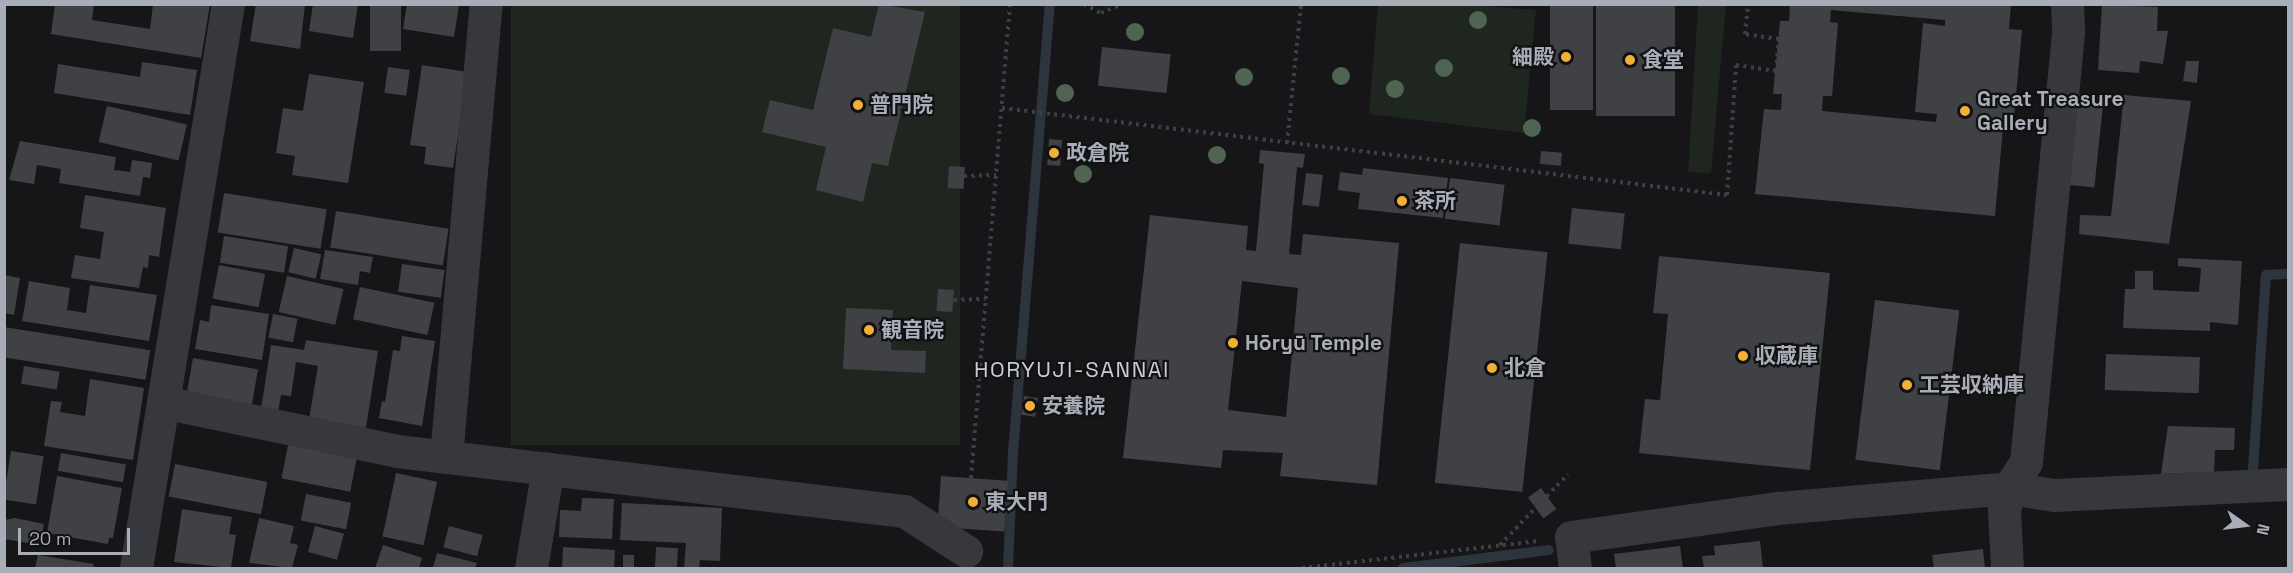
<!DOCTYPE html>
<meta charset="utf-8">
<style>
body{margin:0}
#map{position:relative;width:2293px;height:573px;overflow:hidden;background:#161618;font-family:"Space Grotesk","Noto Sans JP",sans-serif}
div>[style]{position:absolute}
.green>*{inset:0;background:#1e261f;transform-origin:0 0}
.stream>*{height:10px;margin:-5px;padding:0 5px;transform-origin:5px;border-radius:5px;background:#2c353c}
.building>*{inset:0;background:#404145;transform-origin:0 0}
.path>*{height:4px;margin-top:-2px;transform-origin:0;background:repeating-linear-gradient(90deg,#3d3f44 0 3px,transparent 0 7.5px)}
.minor>*{height:33px;margin:-16.5px;padding:0 16.5px;transform-origin:16.5px;border-radius:16.5px;background:#37383d}
.trees>*{width:18px;height:18px;margin:-9px;border-radius:50%;background:#506452}
.dots>*{width:16px;height:16px;translate:-50% -50%;box-sizing:border-box;border:3px solid #111113;border-radius:50%}
span{translate:-50% -50%;white-space:nowrap;text-align:center;line-height:1.15;-webkit-text-stroke:4.5px #111113;paint-order:stroke}
.poi-label{font-size:21px;color:#a8adb8;font-weight:700}
.right{translate:-100% -50%;text-align:right}
.left{translate:0 -50%;text-align:left}
.neighbourhood-label{font-size:22px;color:#c9ccd4;letter-spacing:1.5px}
.frame{position:absolute;inset:0;border:6px solid #a8adb8;pointer-events:none}
.north{position:absolute;left:2215px;top:495px;width:60px;height:60px;-webkit-text-stroke:4px #111113;paint-order:stroke;rotate:104deg;font-size:16px;font-weight:700;line-height:24px;text-align:center;color:#a8adb8}
.north::after{content:'';display:block;margin:auto;width:21px;height:27px;background:#a8adb8;clip-path:polygon(50% 0,100% 100%,50% 72%,0 100%)}
.scale{position:absolute;left:18px;top:528px;width:112px;height:27px;box-sizing:border-box;border:3px solid #a8adb8;border-top:0;padding-left:8px;font-size:18px;line-height:21px;white-space:nowrap;color:#a8adb8;-webkit-text-stroke:4px #111113;paint-order:stroke}
</style>
<div id="map">
<div class="green">
<i style="left:511px;top:5px;width:449px;height:440px"></i>
<i style="clip-path:polygon(1474px 5px,1536px 10px,1524px 133px,1369px 114px,1378px 5px)"></i>
<i style="clip-path:polygon(1698px 5px,1726px 5px,1711px 173px,1688px 172px)"></i>
</div>
<div class="stream">
<i style="left:2253px;top:469px;width:194px;rotate:-86.2deg"></i>
<i style="left:2266px;top:275px;width:22px;rotate:-3deg"></i>
<i style="left:1008px;top:568px;width:116px;rotate:-87.5deg"></i>
<i style="left:1013px;top:452px;width:450px;rotate:-85.3deg"></i>
<i style="left:1403px;top:568px;width:147px;rotate:-7deg"></i>
</div>
<div class="building">
<i style="clip-path:polygon(55px 4px,94px 4px,92px 20px,150px 29px,153px 4px,210px 4px,201px 58px,51px 34px)"></i>
<i style="clip-path:polygon(256px 4px,305px 4px,300px 49px,250px 41px)"></i>
<i style="clip-path:polygon(313px 4px,358px 4px,353px 38px,309px 31px)"></i>
<i style="left:370px;top:4px;width:31px;height:47px"></i>
<i style="clip-path:polygon(407px 4px,459px 4px,454px 37px,403px 29px)"></i>
<i style="clip-path:polygon(879px 4px,925px 12px,888px 166px,872px 163px,863px 202px,816px 190px,826px 147px,762px 132px,770px 100px,813px 110px,833px 28px,871px 37px)"></i>
<i style="left:1550px;top:4px;width:43px;height:106px"></i>
<i style="left:1596px;top:4px;width:79px;height:112px"></i>
<i style="clip-path:polygon(evenodd,1790px 4px,2011px 4px,2009px 29px,2022px 30px,2013px 128px,2003px 128px,1995px 216px,1755px 194px,1764px 109px,1781px 110px,1782px 94px,1773px 94px,1780px 21px,1789px 21px,1790px 4px,1831px 10px,1945px 20px,1945px 26px,1923px 23px,1915px 112px,1937px 114px,1936px 122px,1822px 111px,1823px 96px,1832px 96px,1838px 23px,1830px 22px,1831px 10px)"></i>
<i style="clip-path:polygon(2102px 5px,2158px 7px,2157px 31px,2168px 31px,2163px 64px,2140px 61px,2139px 73px,2098px 70px)"></i>
<i style="left:1102px;top:47px;width:69px;height:39px;rotate:6deg"></i>
<i style="clip-path:polygon(2186px 61px,2199px 61px,2197px 83px,2183px 81px)"></i>
<i style="clip-path:polygon(142px 62px,197px 70px,190px 115px,54px 93px,58px 64px,140px 77px)"></i>
<i style="clip-path:polygon(422px 65px,468px 72px,453px 168px,424px 164px,426px 147px,410px 145px)"></i>
<i style="left:388px;top:67px;width:22px;height:26px;rotate:8deg"></i>
<i style="clip-path:polygon(309px 74px,364px 82px,348px 183px,292px 175px,295px 156px,276px 153px,283px 108px,303px 111px)"></i>
<i style="left:2076px;top:94px;width:28px;height:91px;rotate:6deg"></i>
<i style="clip-path:polygon(2124px 95px,2191px 101px,2169px 244px,2079px 234px,2080px 215px,2111px 216px)"></i>
<i style="left:107px;top:106px;width:82px;height:37px;rotate:13deg"></i>
<i style="left:1049px;top:139px;width:13px;height:26px;rotate:4deg"></i>
<i style="clip-path:polygon(20px 141px,116px 157px,114px 170px,130px 172px,132px 160px,152px 163px,150px 178px,143px 177px,140px 196px,59px 183px,61px 169px,37px 165px,34px 184px,9px 180px)"></i>
<i style="clip-path:polygon(evenodd,1260px 150px,1305px 154px,1303px 168px,1297px 167px,1289px 254px,1301px 255px,1303px 234px,1399px 243px,1377px 485px,1280px 476px,1283px 453px,1223px 450px,1221px 468px,1123px 458px,1150px 215px,1248px 226px,1246px 250px,1256px 251px,1264px 164px,1259px 163px,1260px 150px,1242px 281px,1298px 288px,1286px 417px,1228px 410px,1242px 281px)"></i>
<i style="left:1541px;top:151px;width:21px;height:13px;rotate:5deg"></i>
<i style="left:949px;top:166px;width:16px;height:22px;rotate:4deg"></i>
<i style="clip-path:polygon(1363px 168px,1448px 178px,1443px 218px,1358px 209px,1360px 193px,1338px 190px,1340px 172px,1362px 175px)"></i>
<i style="left:1306px;top:173px;width:17px;height:32px;rotate:7deg"></i>
<i style="left:1450px;top:178px;width:55px;height:41px;rotate:7deg"></i>
<i style="left:224px;top:193px;width:104px;height:40px;rotate:9deg"></i>
<i style="clip-path:polygon(85px 195px,166px 208px,159px 257px,149px 255px,148px 268px,143px 267px,139px 288px,71px 278px,75px 255px,100px 259px,104px 232px,80px 228px)"></i>
<i style="left:1572px;top:208px;width:53px;height:36px;rotate:6deg"></i>
<i style="left:336px;top:211px;width:114px;height:37px;rotate:9deg"></i>
<i style="left:224px;top:236px;width:65px;height:27px;rotate:9deg"></i>
<i style="left:1460px;top:243px;width:88px;height:241px;rotate:6deg"></i>
<i style="left:294px;top:248px;width:28px;height:25px;rotate:13deg"></i>
<i style="clip-path:polygon(325px 250px,373px 257px,370px 273px,360px 271px,358px 285px,320px 279px)"></i>
<i style="clip-path:polygon(1659px 256px,1830px 273px,1810px 470px,1639px 453px,1645px 399px,1660px 400px,1668px 314px,1653px 313px)"></i>
<i style="clip-path:polygon(2178px 258px,2242px 261px,2238px 325px,2210px 322px,2210px 331px,2123px 328px,2125px 289px,2135px 289px,2135px 271px,2153px 271px,2153px 290px,2199px 292px,2201px 268px,2178px 266px)"></i>
<i style="left:402px;top:264px;width:43px;height:28px;rotate:8deg"></i>
<i style="left:219px;top:265px;width:47px;height:34px;rotate:11deg"></i>
<i style="clip-path:polygon(4px 275px,20px 278px,14px 315px,4px 313px)"></i>
<i style="left:287px;top:276px;width:58px;height:37px;rotate:13deg"></i>
<i style="clip-path:polygon(29px 281px,70px 288px,67px 310px,86px 313px,90px 285px,157px 295px,149px 341px,22px 321px)"></i>
<i style="left:360px;top:287px;width:76px;height:33px;rotate:12deg"></i>
<i style="left:938px;top:289px;width:16px;height:22px;rotate:4deg"></i>
<i style="left:1875px;top:300px;width:85px;height:161px;rotate:7deg"></i>
<i style="clip-path:polygon(211px 305px,269px 314px,262px 360px,195px 349px,200px 320px,209px 322px)"></i>
<i style="clip-path:polygon(846px 308px,893px 310px,891px 350px,926px 351px,925px 373px,843px 369px)"></i>
<i style="left:273px;top:314px;width:25px;height:24px;rotate:11deg"></i>
<i style="left:4px;top:327px;width:148px;height:30px;rotate:9deg"></i>
<i style="clip-path:polygon(402px 336px,435px 341px,422px 426px,379px 418px,382px 401px,385px 402px,393px 350px,400px 351px)"></i>
<i style="clip-path:polygon(306px 340px,378px 351px,366px 428px,309px 419px,318px 366px,296px 362px,291px 396px,281px 395px,278px 411px,261px 409px,271px 345px,304px 350px)"></i>
<i style="left:2106px;top:354px;width:94px;height:36px;rotate:2deg"></i>
<i style="left:193px;top:358px;width:66px;height:36px;rotate:10deg"></i>
<i style="left:24px;top:366px;width:36px;height:18px;rotate:9deg"></i>
<i style="clip-path:polygon(90px 379px,144px 388px,133px 460px,44px 446px,51px 401px,62px 402px,60px 412px,85px 416px)"></i>
<i style="left:1024px;top:396px;width:14px;height:19px;rotate:8deg"></i>
<i style="clip-path:polygon(2168px 426px,2235px 428px,2234px 450px,2215px 450px,2214px 472px,2161px 474px)"></i>
<i style="left:289px;top:440px;width:70px;height:39px;rotate:11deg"></i>
<i style="left:11px;top:451px;width:33px;height:49px;rotate:9deg"></i>
<i style="left:61px;top:453px;width:66px;height:18px;rotate:10deg"></i>
<i style="left:175px;top:464px;width:94px;height:33px;rotate:11deg"></i>
<i style="left:396px;top:473px;width:42px;height:65px;rotate:12deg"></i>
<i style="clip-path:polygon(57px 476px,122px 488px,113px 538px,109px 538px,108px 544px,47px 533px)"></i>
<i style="left:941px;top:476px;width:67px;height:51px;rotate:4deg"></i>
<i style="left:1541px;top:488px;width:26px;height:16px;rotate:54deg"></i>
<i style="left:306px;top:494px;width:46px;height:27px;rotate:11deg"></i>
<i style="clip-path:polygon(582px 498px,614px 499px,612px 539px,559px 537px,560px 510px,581px 511px)"></i>
<i style="clip-path:polygon(622px 503px,722px 508px,720px 561px,700px 560px,699px 568px,684px 568px,686px 543px,620px 540px)"></i>
<i style="clip-path:polygon(182px 509px,232px 517px,229px 534px,236px 535px,231px 568px,174px 562px)"></i>
<i style="clip-path:polygon(15px 518px,44px 524px,40px 545px,4px 539px,4px 520px)"></i>
<i style="clip-path:polygon(259px 518px,294px 526px,290px 543px,298px 545px,292px 568px,249px 563px)"></i>
<i style="left:315px;top:526px;width:30px;height:27px;rotate:15deg"></i>
<i style="left:449px;top:526px;width:35px;height:22px;rotate:15deg"></i>
<i style="clip-path:polygon(1760px 541px,1763px 568px,1704px 568px,1702px 556px,1715px 555px,1714px 546px)"></i>
<i style="clip-path:polygon(383px 545px,422px 558px,419px 568px,375px 568px)"></i>
<i style="clip-path:polygon(1680px 546px,1683px 568px,1616px 568px,1614px 554px)"></i>
<i style="clip-path:polygon(563px 547px,615px 550px,614px 568px,562px 568px)"></i>
<i style="left:656px;top:547px;width:22px;height:21px;rotate:3deg"></i>
<i style="clip-path:polygon(1983px 549px,1985px 568px,1934px 568px,1932px 555px)"></i>
<i style="clip-path:polygon(437px 553px,477px 563px,475px 568px,433px 568px)"></i>
<i style="clip-path:polygon(38px 555px,94px 564px,93px 568px,35px 568px)"></i>
<i style="left:623px;top:555px;width:11px;height:13px"></i>
</div>
<div class="path">
<i style="left:1084px;top:4px;width:19px;rotate:28deg"></i>
<i style="left:1101px;top:13px;width:23px;rotate:-23deg"></i>
<i style="left:1002px;top:108px;width:730px;rotate:6.84deg"></i>
<i style="left:1727px;top:195px;width:130px;rotate:-86deg"></i>
<i style="left:1736px;top:65px;width:40px;rotate:8.5deg"></i>
<i style="left:1776px;top:71px;width:32px;rotate:-85deg"></i>
<i style="left:1779px;top:39px;width:34px;rotate:-172deg"></i>
<i style="left:1745px;top:34px;width:30px;rotate:-84deg"></i>
<i style="left:1287px;top:143px;width:140px;rotate:-84.2deg"></i>
<i style="left:964px;top:176px;width:32px;rotate:-2deg"></i>
<i style="left:954px;top:300px;width:31px;rotate:-2deg"></i>
<i style="left:971px;top:478px;width:476px;rotate:-85.3deg"></i>
<i style="left:1500px;top:545px;width:98px;rotate:-46.2deg"></i>
<i style="left:1302px;top:568px;width:238px;rotate:-6.5deg"></i>
</div>
<div class="minor">
<i style="left:163px;top:402px;width:239px;rotate:11.8deg"></i>
<i style="left:397px;top:451px;width:511px;rotate:6.75deg"></i>
<i style="left:904px;top:511px;width:74px;rotate:32.8deg"></i>
<i style="left:446px;top:457px;width:455px;rotate:-85deg"></i>
<i style="left:136px;top:568px;width:571px;rotate:-80.74deg"></i>
<i style="left:531px;top:568px;width:101px;rotate:-80.4deg"></i>
<i style="left:1575px;top:568px;width:31px;rotate:-97deg"></i>
<i style="left:1571px;top:537px;width:208px;rotate:-8deg"></i>
<i style="left:1777px;top:508px;width:233px;rotate:-4.9deg"></i>
<i style="left:2009px;top:488px;width:46px;rotate:8.8deg"></i>
<i style="left:2054px;top:495px;width:234px;rotate:-2.7deg"></i>
<i style="left:2007px;top:568px;width:57px;rotate:-93deg"></i>
<i style="left:2004px;top:511px;width:24px;rotate:-78deg"></i>
<i style="left:2009px;top:488px;width:31px;rotate:-57deg"></i>
<i style="left:2026px;top:462px;width:434px;rotate:-84.4deg"></i>
<i style="left:2068px;top:30px;width:26px;rotate:-92deg"></i>
</div>
<div class="trees">
<i style="left:1478px;top:20px"></i>
<i style="left:1135px;top:32px"></i>
<i style="left:1444px;top:68px"></i>
<i style="left:1341px;top:76px"></i>
<i style="left:1244px;top:77px"></i>
<i style="left:1395px;top:89px"></i>
<i style="left:1065px;top:93px"></i>
<i style="left:1532px;top:128px"></i>
<i style="left:1217px;top:155px"></i>
<i style="left:1083px;top:174px"></i>
</div>
<div class="dots">
<i style="left:1566px;top:57px;background:#f2b134"></i>
<i style="left:1630px;top:60px;background:#f2b134"></i>
<i style="left:858px;top:105px;background:#f2b134"></i>
<i style="left:1965px;top:111px;background:#f2b134"></i>
<i style="left:1054px;top:153px;background:#f2b134"></i>
<i style="left:1402px;top:201px;background:#f2b134"></i>
<i style="left:869px;top:330px;background:#f2b134"></i>
<i style="left:1233px;top:343px;background:#f2b134"></i>
<i style="left:1743px;top:356px;background:#f2b134"></i>
<i style="left:1492px;top:368px;background:#f2b134"></i>
<i style="left:1907px;top:385px;background:#f2b134"></i>
<i style="left:1030px;top:406px;background:#f2b134"></i>
<i style="left:973px;top:502px;background:#f2b134"></i>
</div>
<div class="poi-label">
<span class="right" style="left:1554px;top:57px">細殿</span>
<span class="left" style="left:1642px;top:60px">食堂</span>
<span class="left" style="left:1977px;top:111px">Great Treasure<br>Gallery</span>
<span class="left" style="left:870px;top:105px">普門院</span>
<span class="left" style="left:1066px;top:153px">政倉院</span>
<span class="left" style="left:1414px;top:201px">茶所</span>
<span class="left" style="left:881px;top:330px">観音院</span>
<span class="left" style="left:1245px;top:343px">Hōryū Temple</span>
<span class="left" style="left:1755px;top:356px">収蔵庫</span>
<span class="left" style="left:1504px;top:368px">北倉</span>
<span class="left" style="left:1919px;top:385px">工芸収納庫</span>
<span class="left" style="left:1042px;top:406px">安養院</span>
<span class="left" style="left:985px;top:502px">東大門</span>
</div>
<div class="neighbourhood-label">
<span style="left:1072px;top:370px">HORYUJI-SANNAI</span>
</div>
<div class="frame"></div>
<div class="north">N</div>
<div class="scale">20 m</div>
</div>
